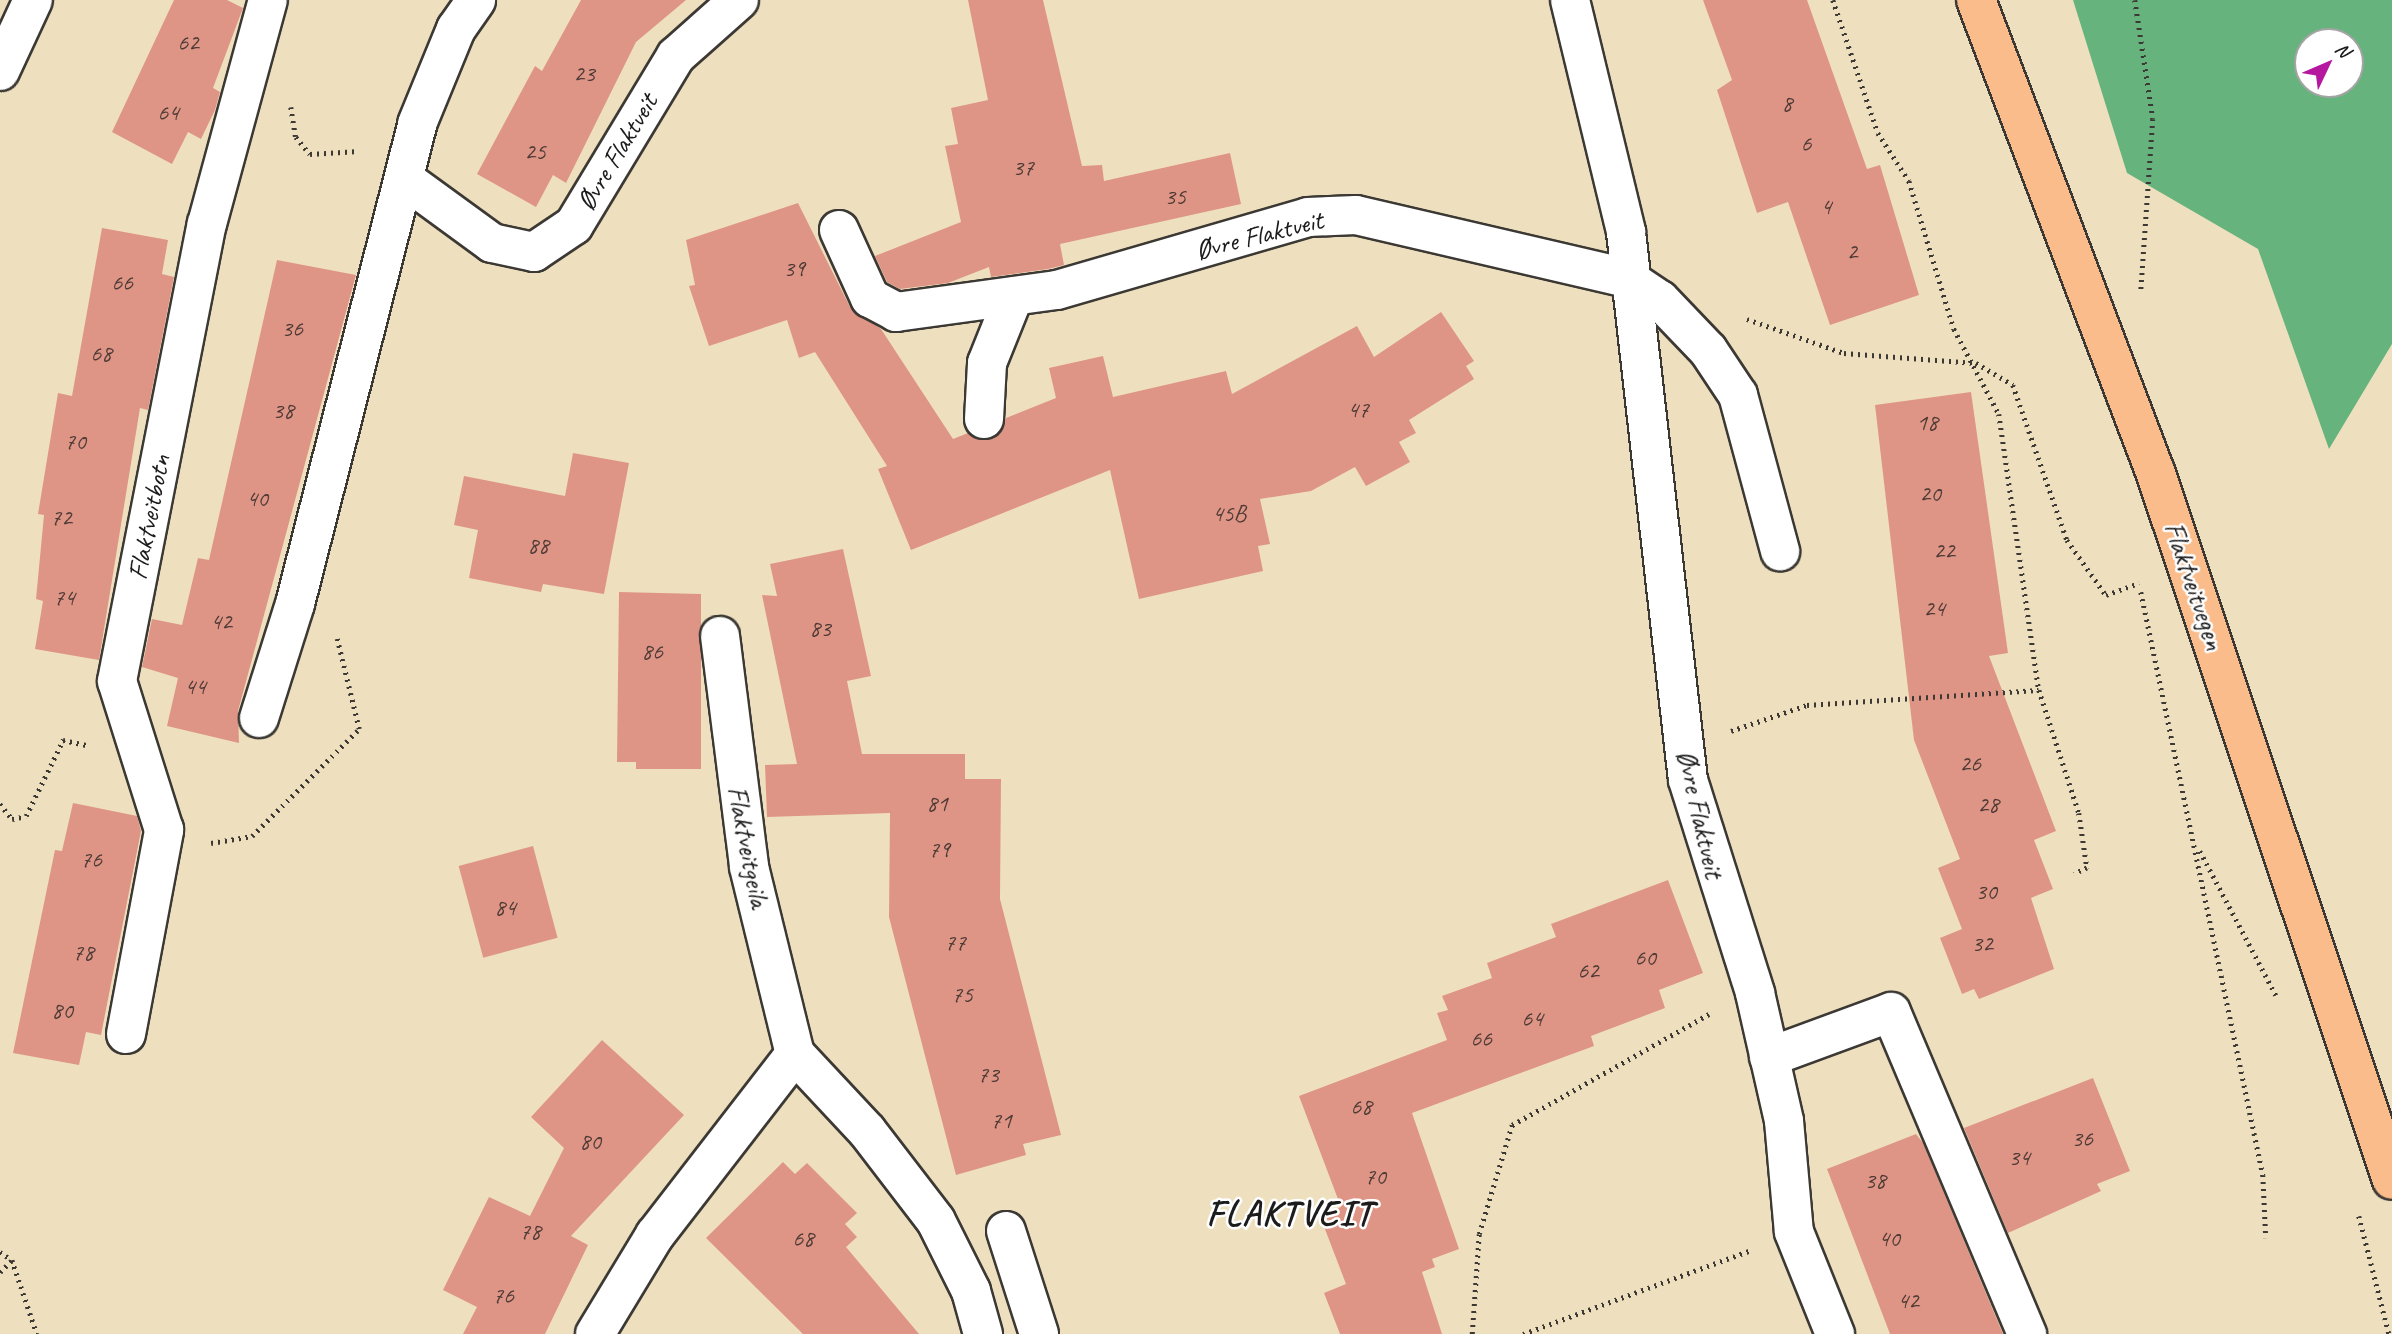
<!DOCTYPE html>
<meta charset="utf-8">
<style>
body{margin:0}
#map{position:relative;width:2392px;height:1334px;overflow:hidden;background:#eee0bf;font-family:Caveat,sans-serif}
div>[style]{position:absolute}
.forest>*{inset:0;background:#67b37d}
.building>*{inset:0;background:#df9585;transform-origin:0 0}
.path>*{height:4.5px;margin-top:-2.25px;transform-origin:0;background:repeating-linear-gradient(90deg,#3c3934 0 2px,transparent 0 7px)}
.roads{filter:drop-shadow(2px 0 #3c3934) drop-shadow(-2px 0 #3c3934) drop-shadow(0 2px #3c3934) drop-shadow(0 -2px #3c3934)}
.minor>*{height:38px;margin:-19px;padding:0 19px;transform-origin:19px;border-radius:19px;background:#fff}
.major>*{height:38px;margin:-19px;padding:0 19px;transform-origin:19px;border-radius:19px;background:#f9bc8a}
span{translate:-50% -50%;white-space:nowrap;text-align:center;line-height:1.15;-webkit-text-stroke:5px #fff;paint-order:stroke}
.number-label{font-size:24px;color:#4d3a36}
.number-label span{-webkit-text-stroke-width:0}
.street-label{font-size:28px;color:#1c1c1c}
.district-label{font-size:35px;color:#1c1c1c;font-weight:700;letter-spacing:2px}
.north{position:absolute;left:2294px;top:28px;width:70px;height:70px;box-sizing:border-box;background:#fff;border:2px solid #a4a4a4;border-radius:50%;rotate:46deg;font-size:19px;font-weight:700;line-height:28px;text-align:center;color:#1c1c1c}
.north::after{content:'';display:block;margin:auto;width:24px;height:32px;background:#b5179e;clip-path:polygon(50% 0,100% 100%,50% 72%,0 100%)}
</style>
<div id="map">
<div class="forest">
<i style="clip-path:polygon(evenodd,2073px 0,2392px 0,2392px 344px,2329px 449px,2258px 249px,2127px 173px,2073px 0,2308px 42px,2350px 42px,2350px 84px,2308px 84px,2308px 42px)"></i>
</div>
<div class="building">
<i style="clip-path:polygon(174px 0,227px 0,243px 8px,213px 88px,220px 92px,215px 110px,201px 139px,188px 132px,172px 164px,112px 132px)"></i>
<i style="clip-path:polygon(581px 0,686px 0,636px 42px,566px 183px,553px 175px,536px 207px,477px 174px,535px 66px,542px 71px)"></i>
<i style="clip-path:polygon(968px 0,1043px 0,1082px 166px,1102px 165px,1104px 181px,1230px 153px,1241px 204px,1060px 244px,1064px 265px,1048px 269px,991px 277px,989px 267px,948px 283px,900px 289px,887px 282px,875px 256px,961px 222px,945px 146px,958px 144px,951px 108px,988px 100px)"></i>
<i style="clip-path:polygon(1703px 0,1807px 0,1867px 169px,1880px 165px,1919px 295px,1830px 325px,1788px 202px,1757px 213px,1717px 90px,1732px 80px)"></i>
<i style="clip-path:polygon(798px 203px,850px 307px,881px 329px,953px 439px,968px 433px,993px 439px,1006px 418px,1056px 398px,1049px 368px,1103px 356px,1113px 397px,1226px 371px,1232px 394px,1357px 326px,1374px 357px,1441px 312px,1474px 361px,1466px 366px,1474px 379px,1409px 420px,1416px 433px,1399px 442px,1410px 462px,1366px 486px,1355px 467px,1311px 491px,1260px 499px,1270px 544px,1258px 546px,1263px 571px,1139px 599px,1110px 470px,911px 550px,878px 469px,887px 466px,815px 352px,799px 358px,787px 320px,709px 346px,689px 286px,695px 285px,686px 240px)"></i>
<i style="clip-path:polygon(102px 228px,168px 240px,162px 274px,174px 277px,148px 410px,140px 408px,99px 660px,35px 649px,43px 601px,36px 599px,44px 515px,38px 514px,58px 393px,72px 396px)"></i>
<i style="clip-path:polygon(277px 260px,356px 275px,238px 711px,239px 743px,167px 726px,178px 678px,142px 667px,152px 619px,182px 625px,198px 558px,209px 560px)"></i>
<i style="clip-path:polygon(1971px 392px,2008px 653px,1989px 656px,2056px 831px,2034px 840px,2053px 889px,2031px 898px,2054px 969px,1979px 999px,1974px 989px,1962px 994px,1940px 938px,1962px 929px,1938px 868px,1960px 859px,1914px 740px,1875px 405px)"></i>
<i style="clip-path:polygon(573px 453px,629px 463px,604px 594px,543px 584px,541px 592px,469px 578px,478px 530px,454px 525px,464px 476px,565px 496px)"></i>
<i style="clip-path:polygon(843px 549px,871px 676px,847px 681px,862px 754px,965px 754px,965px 779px,1001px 779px,1000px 899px,1061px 1135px,1023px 1144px,1026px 1155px,956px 1175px,889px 917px,890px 813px,767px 817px,765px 765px,797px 764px,762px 595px,777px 596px,770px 564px)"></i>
<i style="clip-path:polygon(619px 592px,701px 594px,701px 769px,636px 769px,636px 762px,617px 762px)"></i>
<i style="clip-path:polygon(73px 803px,137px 816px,141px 831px,101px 1035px,86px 1032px,79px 1065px,13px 1053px,55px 850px,62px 851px)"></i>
<i style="left:533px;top:846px;width:95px;height:77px;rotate:75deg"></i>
<i style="clip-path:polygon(1668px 880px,1703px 973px,1659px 990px,1665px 1008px,1591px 1036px,1594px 1046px,1412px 1113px,1459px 1249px,1432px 1259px,1435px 1267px,1422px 1272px,1442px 1334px,1340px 1334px,1324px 1293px,1346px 1284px,1323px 1224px,1328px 1222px,1325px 1213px,1341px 1207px,1299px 1096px,1447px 1040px,1437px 1013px,1448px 1010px,1442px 996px,1492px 978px,1487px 963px,1556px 937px,1551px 924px)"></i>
<i style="clip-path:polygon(602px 1040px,684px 1115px,571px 1236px,588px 1245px,545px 1334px,463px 1334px,477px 1307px,443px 1290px,489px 1197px,530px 1216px,564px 1148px,531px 1117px)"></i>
<i style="clip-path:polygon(2093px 1078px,2130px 1171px,2097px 1184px,2101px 1191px,2008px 1233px,1964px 1128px)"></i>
<i style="clip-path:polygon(1916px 1134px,1923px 1143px,2003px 1334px,1890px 1334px,1827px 1169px)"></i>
<i style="clip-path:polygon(783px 1162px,795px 1174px,807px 1163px,857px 1213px,845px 1224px,857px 1237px,846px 1247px,919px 1334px,803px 1334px,706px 1238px)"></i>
</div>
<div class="path">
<i style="left:1833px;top:0;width:140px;rotate:71.3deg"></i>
<i style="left:1878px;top:133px;width:57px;rotate:57.1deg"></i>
<i style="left:1909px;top:181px;width:155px;rotate:73.1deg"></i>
<i style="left:1954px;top:329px;width:96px;rotate:62.1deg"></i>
<i style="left:1999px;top:414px;width:279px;rotate:81.8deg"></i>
<i style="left:2039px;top:690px;width:129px;rotate:72deg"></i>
<i style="left:2079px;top:813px;width:56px;rotate:81.7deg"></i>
<i style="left:2087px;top:868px;width:14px;rotate:155deg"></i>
<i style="left:2135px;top:0;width:120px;rotate:81.4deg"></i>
<i style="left:2153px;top:119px;width:172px;rotate:94deg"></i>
<i style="left:291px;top:107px;width:30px;rotate:81deg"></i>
<i style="left:296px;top:137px;width:22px;rotate:51deg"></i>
<i style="left:310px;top:154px;width:49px;rotate:-3.5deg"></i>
<i style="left:1747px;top:319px;width:103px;rotate:19.3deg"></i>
<i style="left:1844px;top:353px;width:132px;rotate:4.3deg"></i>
<i style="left:1976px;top:363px;width:43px;rotate:30.7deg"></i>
<i style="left:2013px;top:385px;width:164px;rotate:70.8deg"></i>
<i style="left:2067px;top:540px;width:67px;rotate:54.7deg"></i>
<i style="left:2106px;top:595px;width:35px;rotate:-20deg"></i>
<i style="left:2141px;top:592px;width:596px;rotate:78.18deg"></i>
<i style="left:2263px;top:1175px;width:63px;rotate:87.3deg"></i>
<i style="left:1731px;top:731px;width:80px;rotate:-18.9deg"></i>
<i style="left:1807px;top:705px;width:232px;rotate:-3.7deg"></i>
<i style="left:0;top:804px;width:19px;rotate:51deg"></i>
<i style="left:12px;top:819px;width:14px;rotate:-12deg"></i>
<i style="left:26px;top:816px;width:85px;rotate:-64deg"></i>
<i style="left:63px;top:740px;width:25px;rotate:12deg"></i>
<i style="left:211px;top:843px;width:42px;rotate:-9.7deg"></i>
<i style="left:252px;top:836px;width:151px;rotate:-45deg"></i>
<i style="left:359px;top:729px;width:93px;rotate:-103.7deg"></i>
<i style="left:2200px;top:851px;width:163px;rotate:62.2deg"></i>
<i style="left:2359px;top:1216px;width:122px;rotate:75.7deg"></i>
<i style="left:0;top:1252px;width:14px;rotate:34deg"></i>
<i style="left:12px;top:1260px;width:78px;rotate:71.3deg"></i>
<i style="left:0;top:1272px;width:17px;rotate:-45deg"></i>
<i style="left:1472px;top:1334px;width:100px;rotate:-86deg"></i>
<i style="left:1479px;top:1234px;width:114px;rotate:-73.2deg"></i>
<i style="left:1512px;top:1125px;width:226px;rotate:-29.4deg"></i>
<i style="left:1523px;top:1334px;width:243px;rotate:-20.2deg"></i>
</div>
<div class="roads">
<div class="minor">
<i style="left:1570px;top:0;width:239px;rotate:76.4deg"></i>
<i style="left:1626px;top:232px;width:551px;rotate:83.55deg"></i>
<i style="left:1688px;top:780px;width:223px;rotate:72.5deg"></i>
<i style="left:1755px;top:993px;width:131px;rotate:77.2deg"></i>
<i style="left:1784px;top:1121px;width:111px;rotate:84.9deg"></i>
<i style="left:1794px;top:1232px;width:110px;rotate:68.1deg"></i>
<i style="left:0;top:71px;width:78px;rotate:-65.1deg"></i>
<i style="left:407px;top:181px;width:105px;rotate:36.1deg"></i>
<i style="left:492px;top:243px;width:43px;rotate:12.1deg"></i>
<i style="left:534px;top:252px;width:48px;rotate:-34deg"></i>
<i style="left:574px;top:225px;width:197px;rotate:-58.9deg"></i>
<i style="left:676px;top:56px;width:84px;rotate:-41.6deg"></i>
<i style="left:839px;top:230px;width:75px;rotate:65.5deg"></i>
<i style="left:870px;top:298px;width:30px;rotate:28deg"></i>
<i style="left:896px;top:312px;width:162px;rotate:-7.8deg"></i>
<i style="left:1057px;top:290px;width:261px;rotate:-16.2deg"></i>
<i style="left:1308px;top:217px;width:48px;rotate:-2.4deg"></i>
<i style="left:1356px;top:215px;width:278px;rotate:13.1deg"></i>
<i style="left:1627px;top:278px;width:40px;rotate:34deg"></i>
<i style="left:1660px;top:300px;width:69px;rotate:46.2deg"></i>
<i style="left:1708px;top:350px;width:54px;rotate:56.3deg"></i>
<i style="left:1738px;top:395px;width:162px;rotate:74.9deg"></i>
<i style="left:984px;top:419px;width:56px;rotate:-86.9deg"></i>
<i style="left:987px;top:363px;width:72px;rotate:-68.1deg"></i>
<i style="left:720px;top:636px;width:233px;rotate:82.8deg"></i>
<i style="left:749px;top:867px;width:193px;rotate:76.2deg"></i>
<i style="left:795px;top:1054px;width:105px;rotate:46.9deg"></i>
<i style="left:867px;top:1131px;width:113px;rotate:52.5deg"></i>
<i style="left:936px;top:1221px;width:78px;rotate:63.4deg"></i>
<i style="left:971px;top:1291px;width:45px;rotate:74.4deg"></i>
<i style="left:259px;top:718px;width:120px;rotate:-72.5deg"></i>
<i style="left:295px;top:604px;width:495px;rotate:-75.7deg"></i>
<i style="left:417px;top:124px;width:103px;rotate:-67.7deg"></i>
<i style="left:456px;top:29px;width:35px;rotate:-55deg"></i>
<i style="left:126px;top:1034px;width:208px;rotate:-79.4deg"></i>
<i style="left:164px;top:830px;width:156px;rotate:-107.5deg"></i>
<i style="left:117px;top:681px;width:466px;rotate:-78.9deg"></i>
<i style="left:207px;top:224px;width:232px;rotate:-74.8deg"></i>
<i style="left:1769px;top:1057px;width:130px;rotate:-20.2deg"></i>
<i style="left:1891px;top:1012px;width:350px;rotate:67.1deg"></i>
<i style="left:1006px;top:1231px;width:108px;rotate:72.2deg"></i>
<i style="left:595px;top:1334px;width:116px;rotate:-58.8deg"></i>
<i style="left:655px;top:1235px;width:229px;rotate:-52.3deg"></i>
</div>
<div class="major">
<i style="left:1976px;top:0;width:507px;rotate:69.21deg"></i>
<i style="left:2156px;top:474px;width:744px;rotate:71.52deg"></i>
</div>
</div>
<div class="number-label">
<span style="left:188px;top:43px">62</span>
<span style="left:584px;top:74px">23</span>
<span style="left:1787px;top:104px">8</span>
<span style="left:168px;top:113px">64</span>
<span style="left:1806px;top:144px">6</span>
<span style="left:535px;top:152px">25</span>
<span style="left:1023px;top:168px">37</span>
<span style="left:1175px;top:197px">35</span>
<span style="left:1826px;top:207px">4</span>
<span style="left:1852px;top:252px">2</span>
<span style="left:794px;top:269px">39</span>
<span style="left:122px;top:283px">66</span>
<span style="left:292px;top:329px">36</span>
<span style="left:101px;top:354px">68</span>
<span style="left:1358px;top:410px">47</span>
<span style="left:283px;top:411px">38</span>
<span style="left:1927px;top:423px">18</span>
<span style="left:75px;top:442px">70</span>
<span style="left:1930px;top:494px">20</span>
<span style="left:257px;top:499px">40</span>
<span style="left:1229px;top:514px">45B</span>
<span style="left:61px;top:518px">72</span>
<span style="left:538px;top:546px">88</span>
<span style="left:1944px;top:551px">22</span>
<span style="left:64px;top:598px">74</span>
<span style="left:1934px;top:609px">24</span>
<span style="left:221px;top:622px">42</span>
<span style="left:820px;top:629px">83</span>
<span style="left:652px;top:652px">86</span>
<span style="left:195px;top:687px">44</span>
<span style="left:1970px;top:764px">26</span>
<span style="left:937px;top:804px">81</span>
<span style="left:1988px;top:805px">28</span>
<span style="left:939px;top:850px">79</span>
<span style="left:91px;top:860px">76</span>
<span style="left:1986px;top:892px">30</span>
<span style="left:505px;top:908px">84</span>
<span style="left:955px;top:943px">77</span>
<span style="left:1982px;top:944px">32</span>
<span style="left:83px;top:953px">78</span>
<span style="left:1645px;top:958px">60</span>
<span style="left:1588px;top:971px">62</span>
<span style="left:962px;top:995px">75</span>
<span style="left:62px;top:1011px">80</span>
<span style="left:1532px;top:1019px">64</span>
<span style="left:1481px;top:1039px">66</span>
<span style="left:988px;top:1075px">73</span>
<span style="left:1361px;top:1107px">68</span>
<span style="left:1001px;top:1121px">71</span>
<span style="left:2082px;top:1139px">36</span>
<span style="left:590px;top:1142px">80</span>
<span style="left:2019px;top:1158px">34</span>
<span style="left:1375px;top:1177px">70</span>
<span style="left:1875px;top:1181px">38</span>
<span style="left:530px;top:1232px">78</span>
<span style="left:803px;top:1239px">68</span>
<span style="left:1889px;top:1239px">40</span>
<span style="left:503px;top:1296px">76</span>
<span style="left:1908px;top:1301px">42</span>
</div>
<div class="street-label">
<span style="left:617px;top:152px;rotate:-59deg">Øvre Flaktveit</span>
<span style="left:1259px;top:235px;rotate:-14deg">Øvre Flaktveit</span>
<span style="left:149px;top:517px;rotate:-79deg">Flaktveitbotn</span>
<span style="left:2194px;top:586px;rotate:71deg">Flaktveitvegen</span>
<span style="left:1700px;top:814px;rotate:77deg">Øvre Flaktveit</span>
<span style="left:748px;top:847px;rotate:79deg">Flaktveitgeila</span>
</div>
<div class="district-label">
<span style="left:1290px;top:1214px">FLAKTVEIT</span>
</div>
<div class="north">N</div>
</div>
